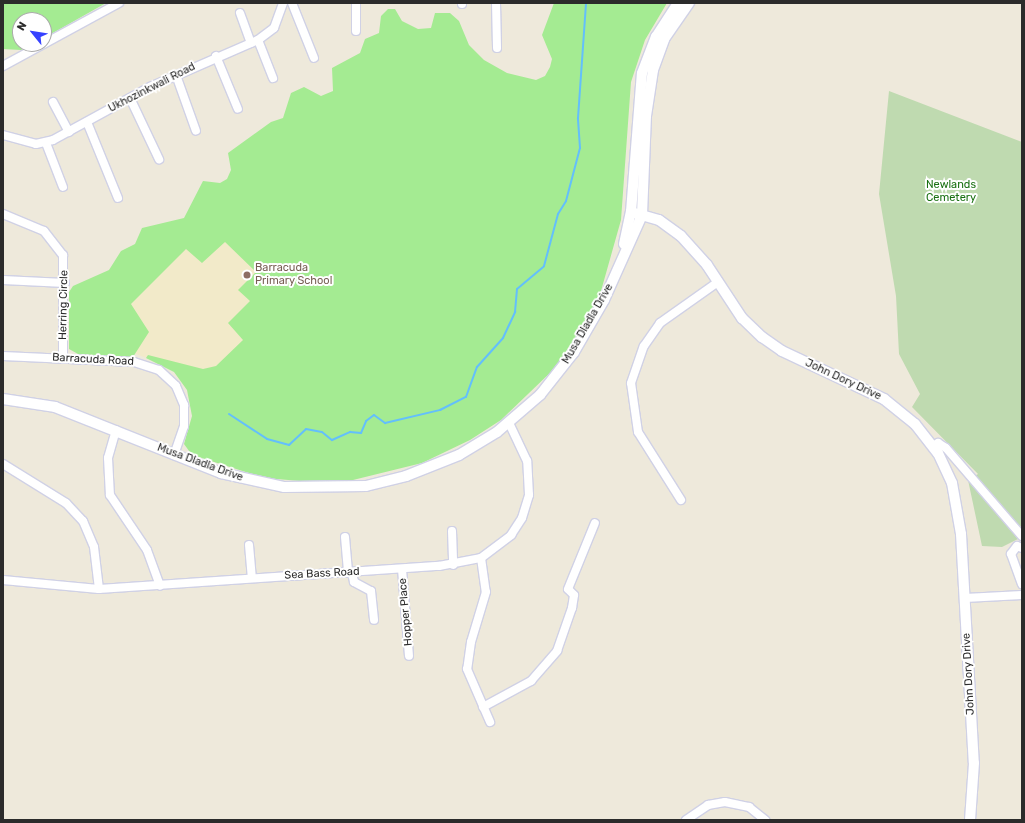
<!DOCTYPE html>
<style>
body{margin:0}
#map{position:relative;width:1025px;height:823px;overflow:hidden;background:#eee9db;font-family:Rubik,sans-serif}
div>[style]{position:absolute}
.education>*{inset:0;background:#f2eac9}
.green>*{inset:0;background:#a4eb92}
.cemetery>*{inset:0;background:#bfdab0}
.stream>*{height:2px;margin:-1px;padding:0 1px;transform-origin:1px;border-radius:1px;background:#63bffc}
.roads{filter:drop-shadow(1px 0 #d0d1e5) drop-shadow(-1px 0 #d0d1e5) drop-shadow(0 1px #d0d1e5) drop-shadow(0 -1px #d0d1e5)}
.minor>*{height:8px;margin:-4px;padding:0 4px;transform-origin:4px;border-radius:4px;background:#fff}
.tertiary>*{height:10px;margin:-5px;padding:0 5px;transform-origin:5px;border-radius:5px;background:#fff}
.dots>*{width:11px;height:11px;translate:-50% -50%;box-sizing:border-box;border:2px solid #fff;border-radius:50%}
span{translate:-50% -50%;white-space:nowrap;text-align:center;line-height:1.15;-webkit-text-stroke:4px #fff;paint-order:stroke}
.street-label{font-size:11px;color:#2b2b2b}
.park-label{font-size:11px;color:#197012}
.education-label{font-size:11px;color:#785e54}
.left{translate:0 -50%;text-align:left}
.frame{position:absolute;inset:0;border:4px solid #2b2b2b;pointer-events:none}
.north{position:absolute;left:12px;top:12px;width:40px;height:40px;box-sizing:border-box;background:#fff;border:1px solid #aaa;border-radius:50%;rotate:300deg;font-size:11px;font-weight:700;line-height:16px;text-align:center;color:#2b2b2b}
.north::after{content:'';display:block;margin:auto;width:14px;height:18px;background:#3742ff;clip-path:polygon(50% 0,100% 100%,50% 72%,0 100%)}
</style>
<div id="map">
<div class="education">
<i style="clip-path:polygon(252px 162px,366px 251px,241px 393px,133px 353px,128px 299px)"></i>
</div>
<div class="green">
<i style="clip-path:polygon(3px 3px,106px 3px,44px 38px,44px 20px,20px 20px,20px 44px,33px 44px,21px 50px,3px 49px)"></i>
<i style="clip-path:polygon(554px 3px,667px 3px,645px 40px,631px 82px,621px 220px,601px 291px,585px 324px,554px 369px,501px 420px,470px 440px,422px 463px,353px 480px,300px 481px,265px 478px,192px 455px,184px 444px,192px 416px,187px 390px,174px 372px,146px 358px,148px 355px,203px 369px,216px 366px,243px 340px,228px 323px,250px 301px,238px 290px,256px 272px,225px 242px,202px 263px,186px 249px,131px 304px,149px 332px,133px 357px,78px 354px,69px 349px,69px 292px,73px 286px,109px 270px,121px 251px,135px 244px,142px 228px,184px 218px,203px 181px,220px 183px,227px 179px,231px 170px,228px 153px,271px 122px,283px 118px,291px 93px,304px 87px,321px 96px,333px 91px,332px 68px,360px 53px,365px 39px,379px 33px,381px 16px,388px 9px,395px 9px,402px 21px,418px 29px,431px 28px,435px 13px,450px 13px,459px 21px,469px 45px,484px 60px,507px 73px,536px 80px,545px 76px,550px 67px,552px 59px,542px 35px)"></i>
</div>
<div class="cemetery">
<i style="clip-path:polygon(889px 91px,1022px 142px,1022px 537px,1002px 547px,982px 546px,968px 480px,978px 474px,912px 407px,920px 394px,899px 354px,896px 296px,879px 194px)"></i>
</div>
<div class="stream">
<i style="left:229px;top:414px;width:45px;rotate:33.3deg"></i>
<i style="left:267px;top:439px;width:23px;rotate:15deg"></i>
<i style="left:289px;top:445px;width:23px;rotate:-43deg"></i>
<i style="left:306px;top:429px;width:16px;rotate:11deg"></i>
<i style="left:322px;top:432px;width:13px;rotate:39deg"></i>
<i style="left:332px;top:440px;width:20px;rotate:-24deg"></i>
<i style="left:350px;top:432px;width:11px;rotate:5deg"></i>
<i style="left:361px;top:433px;width:13px;rotate:-67deg"></i>
<i style="left:366px;top:421px;width:10px;rotate:-37deg"></i>
<i style="left:374px;top:415px;width:14px;rotate:36deg"></i>
<i style="left:385px;top:423px;width:57px;rotate:-13.3deg"></i>
<i style="left:440px;top:410px;width:29px;rotate:-27deg"></i>
<i style="left:466px;top:397px;width:32px;rotate:-70deg"></i>
<i style="left:477px;top:367px;width:39px;rotate:-48deg"></i>
<i style="left:503px;top:338px;width:29px;rotate:-65deg"></i>
<i style="left:515px;top:312px;width:23px;rotate:-85deg"></i>
<i style="left:517px;top:289px;width:35px;rotate:-40deg"></i>
<i style="left:544px;top:266px;width:54px;rotate:-74.9deg"></i>
<i style="left:558px;top:214px;width:15px;rotate:-58deg"></i>
<i style="left:566px;top:201px;width:55px;rotate:-75.2deg"></i>
<i style="left:580px;top:148px;width:30px;rotate:-94deg"></i>
<i style="left:578px;top:118px;width:115px;rotate:-86deg"></i>
</div>
<div class="roads">
<div class="minor">
<i style="left:292px;top:3px;width:59px;rotate:68.2deg"></i>
<i style="left:356px;top:3px;width:28px;rotate:90deg"></i>
<i style="left:496px;top:3px;width:45px;rotate:88.7deg"></i>
<i style="left:462px;top:4px;width:1px;rotate:-90deg"></i>
<i style="left:240px;top:13px;width:32px;rotate:70deg"></i>
<i style="left:258px;top:40px;width:41px;rotate:68.5deg"></i>
<i style="left:216px;top:56px;width:57px;rotate:67.5deg"></i>
<i style="left:3px;top:66px;width:132px;rotate:-28.5deg"></i>
<i style="left:176px;top:75px;width:59px;rotate:70.3deg"></i>
<i style="left:130px;top:98px;width:68px;rotate:64.6deg"></i>
<i style="left:53px;top:102px;width:34px;rotate:62deg"></i>
<i style="left:87px;top:122px;width:82px;rotate:67.8deg"></i>
<i style="left:3px;top:135px;width:34px;rotate:15deg"></i>
<i style="left:36px;top:144px;width:17px;rotate:-13deg"></i>
<i style="left:53px;top:140px;width:111px;rotate:-28.7deg"></i>
<i style="left:150px;top:87px;width:118px;rotate:-23.5deg"></i>
<i style="left:258px;top:40px;width:20px;rotate:-37deg"></i>
<i style="left:274px;top:28px;width:27px;rotate:-70deg"></i>
<i style="left:46px;top:143px;width:47px;rotate:68.9deg"></i>
<i style="left:3px;top:214px;width:44px;rotate:22.5deg"></i>
<i style="left:44px;top:231px;width:31px;rotate:52deg"></i>
<i style="left:63px;top:255px;width:103px;rotate:90deg"></i>
<i style="left:3px;top:280px;width:62px;rotate:2.8deg"></i>
<i style="left:3px;top:356px;width:131px;rotate:2.6deg"></i>
<i style="left:134px;top:362px;width:26px;rotate:18deg"></i>
<i style="left:159px;top:370px;width:23px;rotate:43deg"></i>
<i style="left:176px;top:386px;width:21px;rotate:67deg"></i>
<i style="left:184px;top:405px;width:21px;rotate:90deg"></i>
<i style="left:184px;top:426px;width:31px;rotate:109deg"></i>
<i style="left:116px;top:430px;width:29px;rotate:106deg"></i>
<i style="left:108px;top:458px;width:37px;rotate:87deg"></i>
<i style="left:110px;top:495px;width:66px;rotate:56.1deg"></i>
<i style="left:147px;top:550px;width:38px;rotate:70deg"></i>
<i style="left:933px;top:446px;width:6px;rotate:-31deg"></i>
<i style="left:938px;top:443px;width:9px;rotate:32deg"></i>
<i style="left:946px;top:448px;width:116px;rotate:49.2deg"></i>
<i style="left:3px;top:464px;width:74px;rotate:31.8deg"></i>
<i style="left:66px;top:503px;width:25px;rotate:47deg"></i>
<i style="left:83px;top:521px;width:28px;rotate:67deg"></i>
<i style="left:94px;top:547px;width:42px;rotate:83.2deg"></i>
<i style="left:681px;top:500px;width:80px;rotate:-122.3deg"></i>
<i style="left:638px;top:432px;width:49px;rotate:-98.1deg"></i>
<i style="left:631px;top:383px;width:39px;rotate:-71deg"></i>
<i style="left:644px;top:346px;width:28px;rotate:-55deg"></i>
<i style="left:660px;top:323px;width:71px;rotate:-35.3deg"></i>
<i style="left:452px;top:531px;width:34px;rotate:88deg"></i>
<i style="left:345px;top:537px;width:36px;rotate:85deg"></i>
<i style="left:249px;top:545px;width:33px;rotate:85deg"></i>
<i style="left:1022px;top:548px;width:5px;rotate:-158deg"></i>
<i style="left:1017px;top:546px;width:10px;rotate:127deg"></i>
<i style="left:1011px;top:554px;width:32px;rotate:70deg"></i>
<i style="left:481px;top:558px;width:34px;rotate:82deg"></i>
<i style="left:486px;top:592px;width:52px;rotate:106.7deg"></i>
<i style="left:471px;top:642px;width:27px;rotate:98deg"></i>
<i style="left:467px;top:669px;width:58px;rotate:66.5deg"></i>
<i style="left:402px;top:569px;width:87px;rotate:85.4deg"></i>
<i style="left:352px;top:573px;width:9px;rotate:77deg"></i>
<i style="left:354px;top:582px;width:19px;rotate:28deg"></i>
<i style="left:371px;top:591px;width:29px;rotate:84deg"></i>
<i style="left:3px;top:580px;width:96px;rotate:5.4deg"></i>
<i style="left:99px;top:589px;width:341px;rotate:-3.9deg"></i>
<i style="left:439px;top:566px;width:43px;rotate:-10.8deg"></i>
<i style="left:481px;top:558px;width:38px;rotate:-37deg"></i>
<i style="left:511px;top:535px;width:20px;rotate:-57deg"></i>
<i style="left:522px;top:518px;width:24px;rotate:-73deg"></i>
<i style="left:529px;top:495px;width:34px;rotate:-93deg"></i>
<i style="left:527px;top:461px;width:42px;rotate:-115.3deg"></i>
<i style="left:965px;top:598px;width:57px;rotate:-3deg"></i>
<i style="left:483px;top:707px;width:55px;rotate:-28.4deg"></i>
<i style="left:531px;top:681px;width:40px;rotate:-49deg"></i>
<i style="left:557px;top:651px;width:46px;rotate:-70.8deg"></i>
<i style="left:572px;top:608px;width:13px;rotate:-81deg"></i>
<i style="left:574px;top:595px;width:8px;rotate:-135deg"></i>
<i style="left:568px;top:589px;width:71px;rotate:-67.8deg"></i>
<i style="left:686px;top:820px;width:27px;rotate:-34deg"></i>
<i style="left:708px;top:805px;width:17px;rotate:-10deg"></i>
<i style="left:725px;top:802px;width:25px;rotate:12deg"></i>
<i style="left:749px;top:807px;width:21px;rotate:39deg"></i>
</div>
<div class="tertiary">
<i style="left:631px;top:212px;width:29px;rotate:16deg"></i>
<i style="left:659px;top:220px;width:27px;rotate:36deg"></i>
<i style="left:681px;top:236px;width:39px;rotate:48deg"></i>
<i style="left:707px;top:265px;width:64px;rotate:56.6deg"></i>
<i style="left:742px;top:318px;width:28px;rotate:44deg"></i>
<i style="left:762px;top:337px;width:24px;rotate:35deg"></i>
<i style="left:782px;top:351px;width:113px;rotate:25.2deg"></i>
<i style="left:884px;top:399px;width:40px;rotate:39deg"></i>
<i style="left:915px;top:424px;width:37px;rotate:52deg"></i>
<i style="left:938px;top:453px;width:33px;rotate:65deg"></i>
<i style="left:952px;top:483px;width:52px;rotate:80deg"></i>
<i style="left:961px;top:534px;width:229px;rotate:86.8deg"></i>
<i style="left:974px;top:763px;width:57px;rotate:94deg"></i>
<i style="left:624px;top:244px;width:33px;rotate:-78deg"></i>
<i style="left:631px;top:212px;width:139px;rotate:-85.5deg"></i>
<i style="left:642px;top:73px;width:39px;rotate:-69deg"></i>
<i style="left:656px;top:37px;width:40px;rotate:-57.1deg"></i>
<i style="left:3px;top:399px;width:53px;rotate:8.7deg"></i>
<i style="left:55px;top:407px;width:179px;rotate:21.7deg"></i>
<i style="left:221px;top:473px;width:65px;rotate:12.5deg"></i>
<i style="left:284px;top:487px;width:82px;rotate:-0.7deg"></i>
<i style="left:366px;top:486px;width:41px;rotate:-14deg"></i>
<i style="left:406px;top:476px;width:57px;rotate:-21.6deg"></i>
<i style="left:459px;top:455px;width:44px;rotate:-31.2deg"></i>
<i style="left:497px;top:432px;width:57px;rotate:-40.7deg"></i>
<i style="left:540px;top:395px;width:55px;rotate:-51.7deg"></i>
<i style="left:574px;top:352px;width:60px;rotate:-60deg"></i>
<i style="left:604px;top:300px;width:93px;rotate:-65.9deg"></i>
<i style="left:642px;top:215px;width:99px;rotate:-87.7deg"></i>
<i style="left:646px;top:116px;width:47px;rotate:-81.3deg"></i>
<i style="left:653px;top:70px;width:33px;rotate:-70deg"></i>
<i style="left:664px;top:39px;width:44px;rotate:-55.2deg"></i>
</div>
</div>
<div class="dots">
<i style="left:247px;top:275px;background:#8d6e63"></i>
</div>
<div class="street-label">
<span style="left:152px;top:88px;rotate:-27deg">Ukhozinkwali Road</span>
<span style="left:64px;top:305px;rotate:-89deg">Herring Circle</span>
<span style="left:588px;top:324px;rotate:-60deg">Musa Dladla Drive</span>
<span style="left:93px;top:360px;rotate:3deg">Barracuda Road</span>
<span style="left:843px;top:380px;rotate:25deg">John Dory Drive</span>
<span style="left:200px;top:463px;rotate:20deg">Musa Dladla Drive</span>
<span style="left:322px;top:574px;rotate:-3deg">Sea Bass Road</span>
<span style="left:406px;top:612px;rotate:-95deg">Hopper Place</span>
<span style="left:969px;top:674px;rotate:-93deg">John Dory Drive</span>
</div>
<div class="park-label">
<span style="left:951px;top:192px">Newlands<br>Cemetery</span>
</div>
<div class="education-label">
<span class="left" style="left:255px;top:275px">Barracuda<br>Primary School</span>
</div>
<div class="frame"></div>
<div class="north">N</div>
</div>
